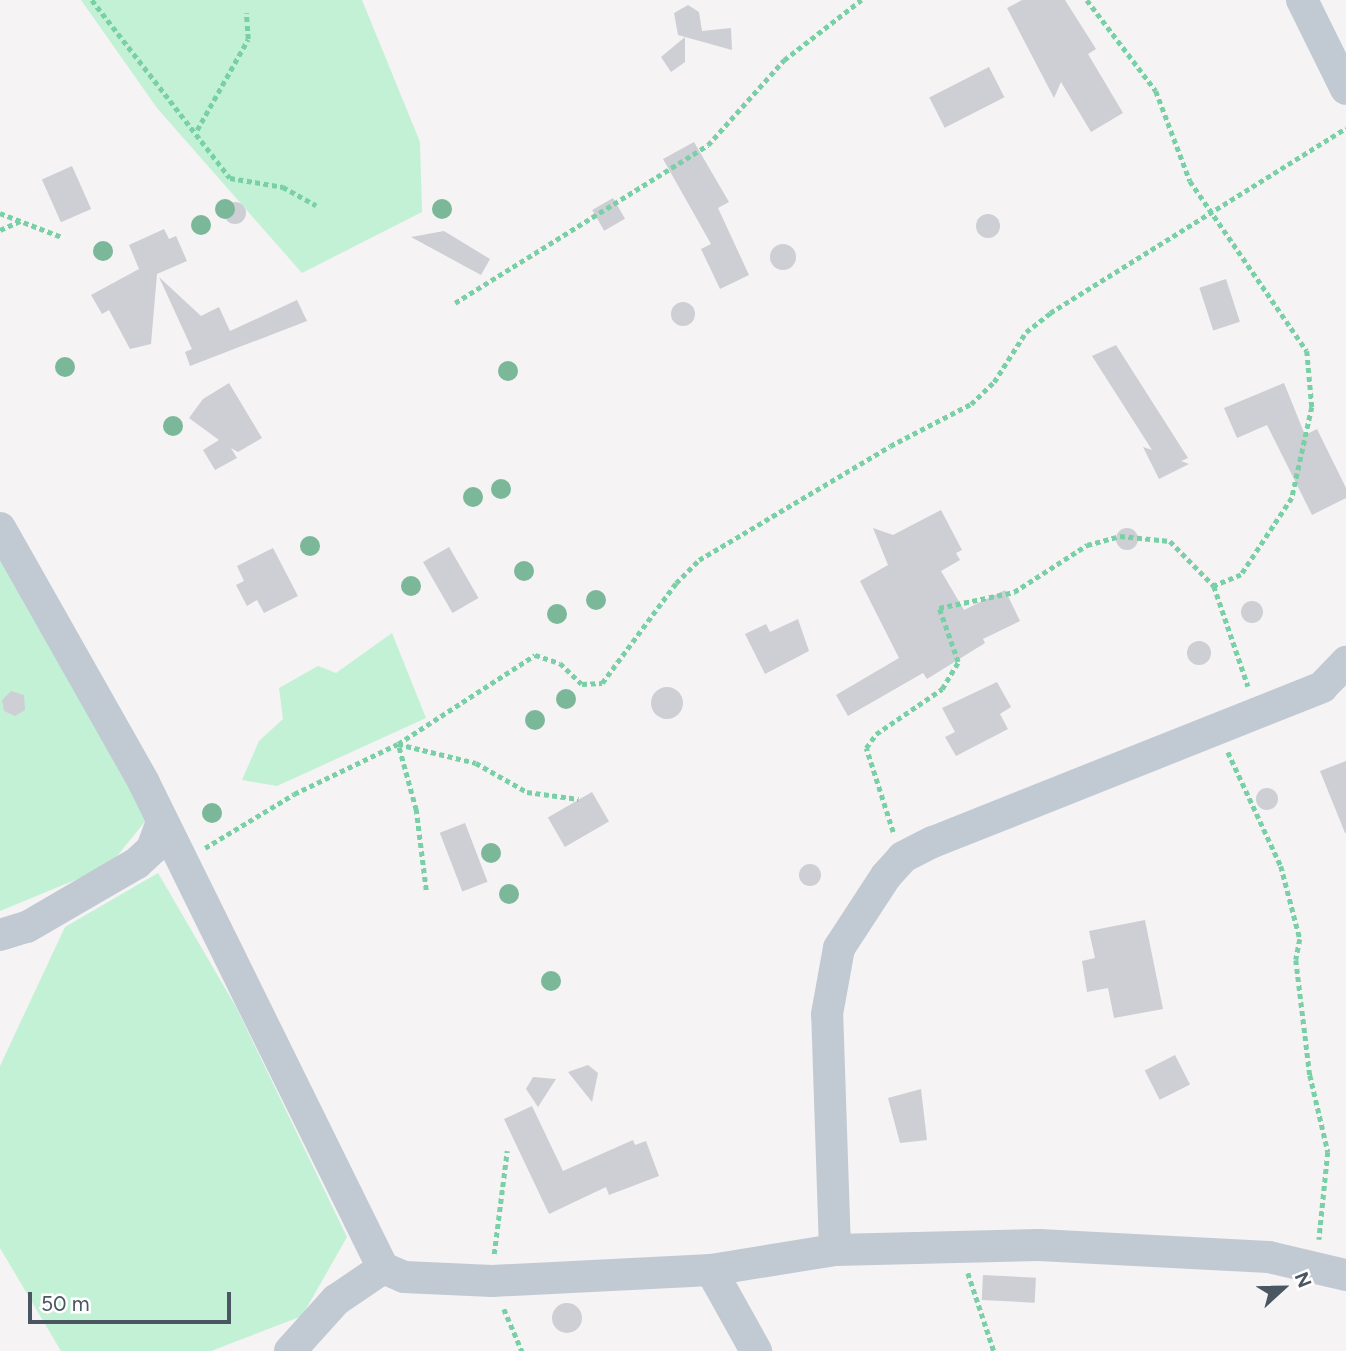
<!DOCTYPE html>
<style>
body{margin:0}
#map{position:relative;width:1346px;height:1351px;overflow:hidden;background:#f5f3f3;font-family:Figtree,sans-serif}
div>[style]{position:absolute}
.green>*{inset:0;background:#c3f1d5}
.building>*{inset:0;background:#cdcfd5;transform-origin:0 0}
.round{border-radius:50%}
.path>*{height:4.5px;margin-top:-2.25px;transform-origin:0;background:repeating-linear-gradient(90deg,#7ad0a6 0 5px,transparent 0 8.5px)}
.minor>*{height:32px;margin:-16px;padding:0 16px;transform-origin:16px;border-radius:16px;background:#c1cad2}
.trees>*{width:20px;height:20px;margin:-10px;border-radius:50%;background:#7bb799}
span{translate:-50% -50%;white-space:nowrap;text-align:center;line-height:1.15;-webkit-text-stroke:6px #fff;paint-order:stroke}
.north{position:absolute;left:1248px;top:1253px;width:70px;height:70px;-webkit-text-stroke:5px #fff;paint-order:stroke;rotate:68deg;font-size:19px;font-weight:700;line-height:28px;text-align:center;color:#4a5661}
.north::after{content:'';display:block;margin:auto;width:24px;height:32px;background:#4a5661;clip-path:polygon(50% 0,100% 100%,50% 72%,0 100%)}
.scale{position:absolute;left:28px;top:1292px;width:203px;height:32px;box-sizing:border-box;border:4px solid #4a5661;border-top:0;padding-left:9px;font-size:21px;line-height:24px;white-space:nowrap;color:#4a5661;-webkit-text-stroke:5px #fff;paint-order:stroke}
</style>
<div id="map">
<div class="green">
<i style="clip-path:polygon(81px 0,362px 0,420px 142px,422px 212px,302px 273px,157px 108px)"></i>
<i style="clip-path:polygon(0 554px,156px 808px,109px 866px,0 911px)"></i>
<i style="clip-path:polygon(392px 633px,426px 718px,277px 786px,242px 780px,259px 741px,283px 719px,279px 688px,318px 666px,336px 673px)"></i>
<i style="clip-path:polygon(158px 873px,236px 1007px,347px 1237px,302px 1316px,211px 1351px,61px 1351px,0 1248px,0 1066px,65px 927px)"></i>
</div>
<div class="building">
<i style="clip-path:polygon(1022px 0,1065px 0,1096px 49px,1088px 54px,1123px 113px,1091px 132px,1061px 82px,1054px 98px,1007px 8px)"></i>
<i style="clip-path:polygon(688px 5px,699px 12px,702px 31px,731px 28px,732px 50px,678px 35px,674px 13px)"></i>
<i style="clip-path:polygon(685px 37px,685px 62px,671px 72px,661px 57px)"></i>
<i style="left:989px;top:67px;width:34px;height:67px;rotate:63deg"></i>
<i style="clip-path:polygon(694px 142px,729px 202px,718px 208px,749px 275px,720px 289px,701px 249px,711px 244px,663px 159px)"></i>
<i style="left:72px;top:166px;width:47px;height:33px;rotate:66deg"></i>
<i style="left:613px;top:198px;width:24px;height:24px;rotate:60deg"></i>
<i class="round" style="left:224px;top:202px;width:22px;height:22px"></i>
<i class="round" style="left:976px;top:214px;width:24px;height:24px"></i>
<i style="clip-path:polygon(164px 229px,169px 239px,176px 236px,187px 261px,157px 274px,151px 344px,130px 349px,109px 310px,102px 314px,91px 295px,139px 269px,129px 245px)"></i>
<i style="clip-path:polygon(444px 231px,490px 259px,481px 275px,411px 237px)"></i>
<i class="round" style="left:770px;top:244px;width:26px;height:26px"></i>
<i style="clip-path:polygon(159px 277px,201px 316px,219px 307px,230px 331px,297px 300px,307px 321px,190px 366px,185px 352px,192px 349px)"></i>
<i style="left:1226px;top:279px;width:45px;height:28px;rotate:72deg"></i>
<i class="round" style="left:671px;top:302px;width:24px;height:24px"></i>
<i style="clip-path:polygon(1116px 345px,1188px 458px,1181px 461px,1189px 464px,1159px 479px,1143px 447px,1152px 450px,1092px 356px)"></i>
<i style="clip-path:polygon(229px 383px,262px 438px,238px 452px,231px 448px,237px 458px,215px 470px,203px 450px,219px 440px,189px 418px,203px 399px)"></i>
<i style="clip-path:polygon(1284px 383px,1305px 435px,1317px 429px,1346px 488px,1346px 498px,1312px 515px,1267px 425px,1237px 438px,1224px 408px)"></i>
<i style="clip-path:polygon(941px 510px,962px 550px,956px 553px,960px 560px,941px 571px,964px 610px,1005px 590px,1020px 621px,983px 639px,985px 643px,927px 679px,923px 673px,848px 716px,836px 695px,899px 658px,860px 581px,888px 565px,873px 528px,893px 535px)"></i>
<i class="round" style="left:1116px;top:528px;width:22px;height:22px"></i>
<i style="left:449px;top:547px;width:59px;height:30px;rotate:60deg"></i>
<i style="clip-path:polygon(273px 548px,298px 596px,264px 613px,257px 600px,247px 606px,236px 585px,244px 581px,237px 566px)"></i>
<i class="round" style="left:1241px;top:601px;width:22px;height:22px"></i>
<i style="clip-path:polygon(798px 619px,809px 651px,765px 674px,745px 634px,766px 624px,770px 632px)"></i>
<i class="round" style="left:1187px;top:641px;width:24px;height:24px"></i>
<i style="clip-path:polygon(997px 682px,1011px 707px,1000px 714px,1008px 729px,956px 756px,945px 737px,955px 732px,942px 708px)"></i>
<i class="round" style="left:651px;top:687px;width:32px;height:32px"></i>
<i style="clip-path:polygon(11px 691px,24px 695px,25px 710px,15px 716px,4px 711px,2px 700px)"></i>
<i style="clip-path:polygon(1346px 761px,1346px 833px,1345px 833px,1320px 771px)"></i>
<i class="round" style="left:1256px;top:788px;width:22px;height:22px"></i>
<i style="left:592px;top:792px;width:34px;height:51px;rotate:60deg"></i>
<i style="left:465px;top:823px;width:63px;height:27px;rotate:69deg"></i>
<i class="round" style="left:799px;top:864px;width:22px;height:22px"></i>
<i style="clip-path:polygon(1145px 920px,1163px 1009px,1114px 1018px,1108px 988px,1087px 992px,1082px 961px,1095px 958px,1089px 931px)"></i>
<i style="left:1175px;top:1055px;width:33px;height:34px;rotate:63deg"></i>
<i style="clip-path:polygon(588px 1065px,598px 1073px,592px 1102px,568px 1072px)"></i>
<i style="clip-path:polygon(533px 1077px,556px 1079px,538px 1107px,526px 1089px)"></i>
<i style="clip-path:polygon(921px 1089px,927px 1140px,900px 1143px,888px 1098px)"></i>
<i style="clip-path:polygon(532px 1106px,563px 1171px,633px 1140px,635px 1145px,646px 1141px,659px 1176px,609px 1195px,606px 1187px,549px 1214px,504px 1119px)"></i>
<i style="left:983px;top:1275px;width:53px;height:25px;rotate:3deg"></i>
<i class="round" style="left:552px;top:1303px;width:30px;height:30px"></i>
</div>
<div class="path">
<i style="left:92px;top:0;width:225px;rotate:52.2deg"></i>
<i style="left:230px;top:178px;width:54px;rotate:9.6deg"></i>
<i style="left:283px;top:187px;width:38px;rotate:29deg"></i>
<i style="left:1087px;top:0;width:114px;rotate:52.8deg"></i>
<i style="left:1156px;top:91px;width:96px;rotate:69.3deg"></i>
<i style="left:1190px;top:181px;width:206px;rotate:55.5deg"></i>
<i style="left:1307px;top:351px;width:56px;rotate:84.9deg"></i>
<i style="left:1312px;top:407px;width:93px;rotate:102.4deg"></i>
<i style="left:1292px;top:498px;width:92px;rotate:123.5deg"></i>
<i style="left:1241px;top:575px;width:29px;rotate:158deg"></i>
<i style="left:197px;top:130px;width:104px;rotate:-60.7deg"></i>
<i style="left:248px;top:39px;width:26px;rotate:-94deg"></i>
<i style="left:0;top:213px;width:66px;rotate:21.2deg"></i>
<i style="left:0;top:230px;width:24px;rotate:-24deg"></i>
<i style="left:455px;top:303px;width:298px;rotate:-32deg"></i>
<i style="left:708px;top:145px;width:114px;rotate:-48.2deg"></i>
<i style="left:784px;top:60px;width:98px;rotate:-37.9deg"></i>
<i style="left:1228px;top:752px;width:126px;rotate:65.1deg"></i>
<i style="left:1281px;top:866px;width:75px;rotate:75.4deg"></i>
<i style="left:1300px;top:939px;width:21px;rotate:101deg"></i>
<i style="left:1296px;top:960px;width:116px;rotate:83.1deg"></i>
<i style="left:1310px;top:1075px;width:79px;rotate:76.8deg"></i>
<i style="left:1328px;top:1152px;width:88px;rotate:95.8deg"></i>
<i style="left:893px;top:832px;width:88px;rotate:-107.8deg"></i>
<i style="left:866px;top:748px;width:17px;rotate:-54deg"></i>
<i style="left:876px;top:734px;width:80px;rotate:-34.3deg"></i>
<i style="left:942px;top:689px;width:31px;rotate:-59deg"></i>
<i style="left:958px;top:662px;width:57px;rotate:-109.4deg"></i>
<i style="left:939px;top:608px;width:77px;rotate:-12deg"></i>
<i style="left:1014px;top:592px;width:87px;rotate:-32.8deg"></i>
<i style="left:1087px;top:545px;width:34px;rotate:-15deg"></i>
<i style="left:1120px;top:536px;width:50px;rotate:5.7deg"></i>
<i style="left:1170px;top:541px;width:63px;rotate:45.6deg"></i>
<i style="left:1214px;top:586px;width:106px;rotate:71.2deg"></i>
<i style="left:205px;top:848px;width:104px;rotate:-31.2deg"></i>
<i style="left:294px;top:794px;width:115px;rotate:-25.7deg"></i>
<i style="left:398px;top:744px;width:80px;rotate:13.7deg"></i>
<i style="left:476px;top:763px;width:59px;rotate:29.6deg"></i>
<i style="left:527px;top:792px;width:52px;rotate:7.7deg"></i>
<i style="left:426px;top:890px;width:81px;rotate:-97.1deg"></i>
<i style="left:416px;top:810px;width:68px;rotate:-105.3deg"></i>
<i style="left:398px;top:744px;width:163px;rotate:-33deg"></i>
<i style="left:535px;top:655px;width:26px;rotate:18deg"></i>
<i style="left:560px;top:663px;width:30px;rotate:44deg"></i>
<i style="left:582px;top:684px;width:20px;rotate:-3deg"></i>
<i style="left:602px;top:683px;width:124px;rotate:-53.5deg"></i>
<i style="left:676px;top:583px;width:33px;rotate:-45deg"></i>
<i style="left:699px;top:560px;width:222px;rotate:-30.8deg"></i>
<i style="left:890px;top:446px;width:91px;rotate:-27.4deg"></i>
<i style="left:971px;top:404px;width:32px;rotate:-44deg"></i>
<i style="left:994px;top:382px;width:59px;rotate:-57.4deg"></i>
<i style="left:1026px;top:332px;width:31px;rotate:-38deg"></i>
<i style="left:1050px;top:313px;width:349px;rotate:-32deg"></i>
<i style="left:494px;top:1254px;width:104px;rotate:-82.8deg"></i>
<i style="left:968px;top:1273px;width:82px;rotate:71.6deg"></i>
<i style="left:504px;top:1309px;width:46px;rotate:66.8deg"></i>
</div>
<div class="minor">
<i style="left:1302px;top:0;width:99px;rotate:63.7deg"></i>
<i style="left:0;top:528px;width:293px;rotate:60.5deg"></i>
<i style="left:144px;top:783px;width:541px;rotate:63.77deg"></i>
<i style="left:383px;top:1268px;width:23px;rotate:23deg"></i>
<i style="left:404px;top:1277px;width:88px;rotate:2.6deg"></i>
<i style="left:492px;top:1281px;width:219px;rotate:-2.9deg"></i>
<i style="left:711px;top:1270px;width:126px;rotate:-9.2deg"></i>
<i style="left:835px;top:1250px;width:204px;rotate:-1.4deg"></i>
<i style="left:1039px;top:1245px;width:230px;rotate:3deg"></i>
<i style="left:1269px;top:1257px;width:79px;rotate:13.2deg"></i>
<i style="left:0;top:935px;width:28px;rotate:-17deg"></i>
<i style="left:27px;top:927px;width:127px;rotate:-30.2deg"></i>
<i style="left:137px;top:863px;width:21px;rotate:-43deg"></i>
<i style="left:152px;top:849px;width:30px;rotate:-70deg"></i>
<i style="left:835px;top:1250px;width:236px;rotate:-91.9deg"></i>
<i style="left:827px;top:1014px;width:67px;rotate:-79.7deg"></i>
<i style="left:839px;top:948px;width:86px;rotate:-56.9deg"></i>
<i style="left:886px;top:876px;width:25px;rotate:-48deg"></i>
<i style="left:903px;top:857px;width:34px;rotate:-27deg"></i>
<i style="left:933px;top:842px;width:419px;rotate:-21.7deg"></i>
<i style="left:1322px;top:687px;width:35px;rotate:-46deg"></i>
<i style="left:711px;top:1270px;width:93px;rotate:60.9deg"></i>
<i style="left:290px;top:1351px;width:69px;rotate:-48deg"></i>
<i style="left:336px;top:1300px;width:57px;rotate:-34.2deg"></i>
</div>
<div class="trees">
<i style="left:225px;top:209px"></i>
<i style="left:442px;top:209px"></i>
<i style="left:201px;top:225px"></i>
<i style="left:103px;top:251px"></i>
<i style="left:65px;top:367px"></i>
<i style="left:508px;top:371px"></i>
<i style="left:173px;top:426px"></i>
<i style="left:501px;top:489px"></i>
<i style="left:473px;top:497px"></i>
<i style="left:310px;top:546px"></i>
<i style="left:524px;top:571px"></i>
<i style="left:411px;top:586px"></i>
<i style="left:596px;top:600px"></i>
<i style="left:557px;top:614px"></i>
<i style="left:566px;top:699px"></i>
<i style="left:535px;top:720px"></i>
<i style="left:212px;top:813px"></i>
<i style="left:491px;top:853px"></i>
<i style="left:509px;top:894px"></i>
<i style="left:551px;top:981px"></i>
</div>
<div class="north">N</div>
<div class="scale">50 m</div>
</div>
